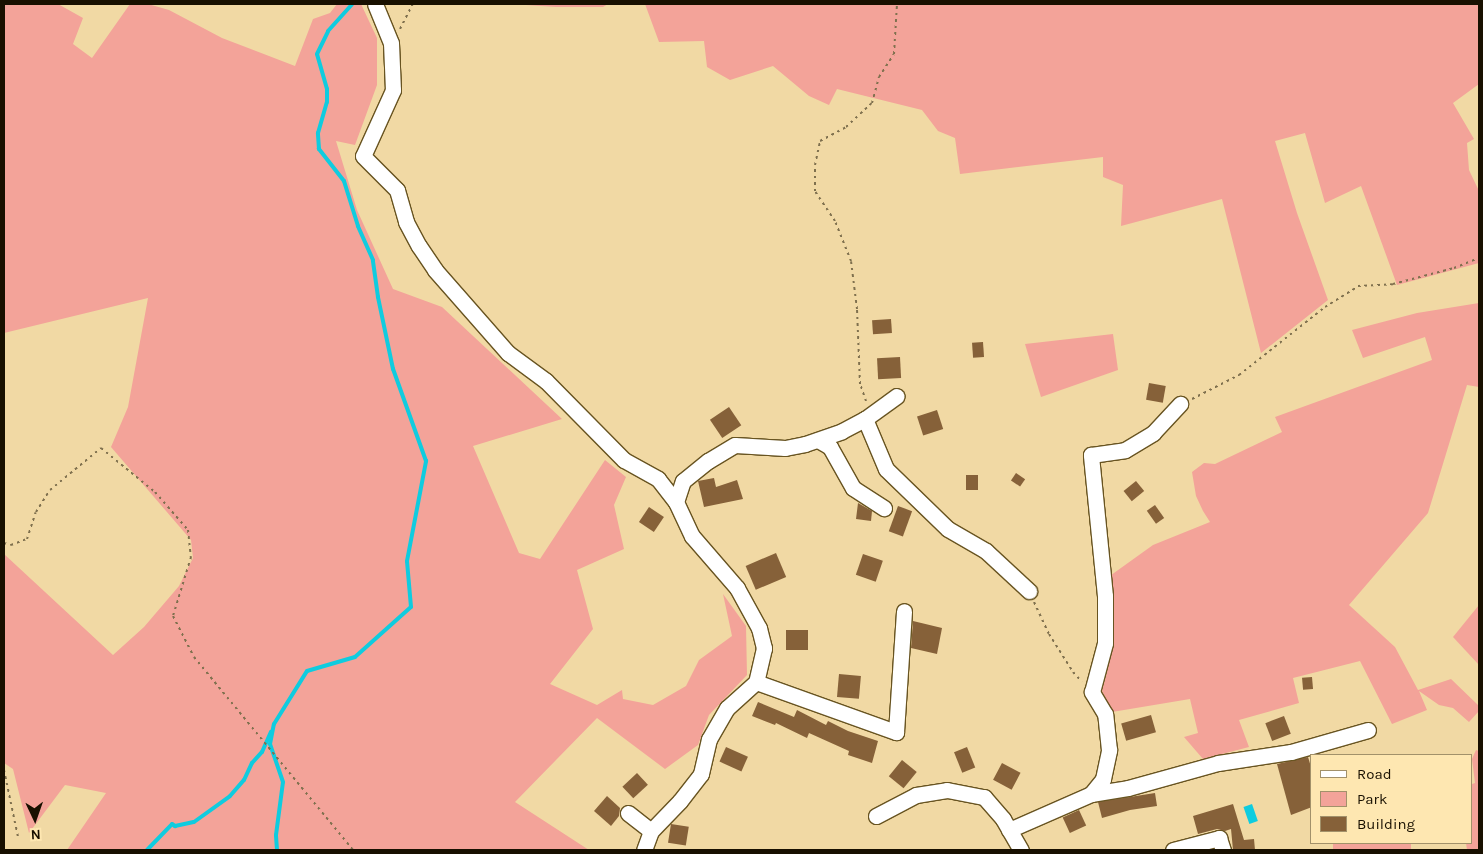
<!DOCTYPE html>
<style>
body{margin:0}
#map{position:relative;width:1483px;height:854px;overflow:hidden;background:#f1d9a4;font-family:Karla,sans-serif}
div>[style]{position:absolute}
.green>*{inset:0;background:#f3a399;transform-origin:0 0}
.water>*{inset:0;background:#0fccdf;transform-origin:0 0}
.stream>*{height:4px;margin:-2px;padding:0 2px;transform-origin:2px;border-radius:2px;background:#0fccdf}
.building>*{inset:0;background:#866139;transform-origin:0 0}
.path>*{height:2px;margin-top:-1px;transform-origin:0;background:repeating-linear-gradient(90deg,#7f704e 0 2.5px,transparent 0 6.5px)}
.roads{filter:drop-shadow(1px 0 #685421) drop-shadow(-1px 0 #685421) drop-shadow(0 1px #685421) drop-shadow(0 -1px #685421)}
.minor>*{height:15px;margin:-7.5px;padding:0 7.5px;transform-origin:7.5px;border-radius:7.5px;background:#fff}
span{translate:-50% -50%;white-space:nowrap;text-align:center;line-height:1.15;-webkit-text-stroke:4px #fee7b1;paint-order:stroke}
.frame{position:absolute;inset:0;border:5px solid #181000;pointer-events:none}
.legend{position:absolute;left:1310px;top:754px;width:162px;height:90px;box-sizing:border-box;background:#fee7b1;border:1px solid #a2916a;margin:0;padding:6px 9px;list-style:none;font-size:15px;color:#181000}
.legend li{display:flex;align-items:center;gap:10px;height:25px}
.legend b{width:25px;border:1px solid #a2916a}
.north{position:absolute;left:10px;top:794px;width:50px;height:50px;-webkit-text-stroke:4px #fee7b1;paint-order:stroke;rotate:177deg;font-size:14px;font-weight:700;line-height:20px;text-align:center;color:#181000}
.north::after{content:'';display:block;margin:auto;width:18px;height:22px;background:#181000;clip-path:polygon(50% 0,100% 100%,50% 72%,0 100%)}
</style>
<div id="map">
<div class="green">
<i style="clip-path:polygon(4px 4px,58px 4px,83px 18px,73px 44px,92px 58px,130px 4px,148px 4px,169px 10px,222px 38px,295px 66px,313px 19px,330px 13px,337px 4px,361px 4px,377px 38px,377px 85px,355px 145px,336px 141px,357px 210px,393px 289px,442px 307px,562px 419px,473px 446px,519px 553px,540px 559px,605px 460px,626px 477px,614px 505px,624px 549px,577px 570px,593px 629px,550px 684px,597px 705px,622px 690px,623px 699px,653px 705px,686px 686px,699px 660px,732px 636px,723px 594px,746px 626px,747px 675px,709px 715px,698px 745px,665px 769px,597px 718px,515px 802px,589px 850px,67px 850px,106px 793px,65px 785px,29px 833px,13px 769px,4px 763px,4px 554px,113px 655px,144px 627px,179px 586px,193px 558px,191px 540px,111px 447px,128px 407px,148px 298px,4px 333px)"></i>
<i style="clip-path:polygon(511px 4px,608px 4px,603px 7px,556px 7px)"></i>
<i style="clip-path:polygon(645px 4px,1479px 4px,1479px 84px,1453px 103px,1474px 139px,1467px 143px,1469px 170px,1479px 191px,1479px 263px,1397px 285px,1361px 186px,1325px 203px,1305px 133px,1275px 141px,1297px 213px,1328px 300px,1261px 353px,1222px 199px,1121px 226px,1123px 185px,1103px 177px,1103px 157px,960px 174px,955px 138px,938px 131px,922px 110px,837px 89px,829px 105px,809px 96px,773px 66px,730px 80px,707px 67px,704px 41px,659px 42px)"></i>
<i style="clip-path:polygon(1479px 303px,1479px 387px,1467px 385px,1428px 513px,1349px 605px,1395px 647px,1418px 690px,1451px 679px,1479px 706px,1479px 711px,1469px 722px,1453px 708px,1439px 705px,1419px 691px,1427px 710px,1392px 724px,1360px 661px,1293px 678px,1299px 703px,1239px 720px,1249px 747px,1203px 759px,1184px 737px,1198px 733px,1190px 699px,1112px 712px,1102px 691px,1114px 644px,1107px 578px,1153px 545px,1210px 522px,1203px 511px,1196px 496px,1192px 472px,1204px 463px,1215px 464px,1282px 432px,1275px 417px,1432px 360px,1425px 337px,1363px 358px,1352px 330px,1417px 313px)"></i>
<i style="clip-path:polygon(1113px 334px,1118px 370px,1041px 397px,1025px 344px)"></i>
<i style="clip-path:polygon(1479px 605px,1479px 665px,1453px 637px)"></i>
<i style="clip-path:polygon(1476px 750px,1479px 751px,1479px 850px,1467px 850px,1466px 843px,1472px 843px,1472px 784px,1475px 783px,1472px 759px)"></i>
<i style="left:1333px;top:843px;width:78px;height:7px"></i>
</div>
<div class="water">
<i style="left:1252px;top:804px;width:18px;height:9px;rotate:71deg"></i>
</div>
<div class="stream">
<i style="left:147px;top:850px;width:36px;rotate:-46deg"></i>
<i style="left:172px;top:824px;width:4px;rotate:34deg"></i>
<i style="left:175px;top:826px;width:19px;rotate:-12deg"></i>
<i style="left:194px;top:822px;width:44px;rotate:-35.8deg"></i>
<i style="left:230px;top:796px;width:21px;rotate:-49deg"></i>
<i style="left:244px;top:780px;width:19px;rotate:-65deg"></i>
<i style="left:252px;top:763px;width:15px;rotate:-48deg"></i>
<i style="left:262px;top:752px;width:22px;rotate:-66deg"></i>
<i style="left:277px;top:850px;width:15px;rotate:-94deg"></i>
<i style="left:276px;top:835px;width:53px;rotate:-82.5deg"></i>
<i style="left:283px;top:782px;width:40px;rotate:-108.9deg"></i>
<i style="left:270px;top:744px;width:20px;rotate:-79deg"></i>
<i style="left:274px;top:724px;width:62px;rotate:-58.1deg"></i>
<i style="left:307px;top:671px;width:50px;rotate:-16.3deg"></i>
<i style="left:355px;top:657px;width:75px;rotate:-41.8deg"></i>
<i style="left:411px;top:607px;width:46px;rotate:-95deg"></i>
<i style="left:407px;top:561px;width:102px;rotate:-79.2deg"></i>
<i style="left:426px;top:461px;width:98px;rotate:-109.7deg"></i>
<i style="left:393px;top:369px;width:74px;rotate:-101.8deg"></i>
<i style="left:378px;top:297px;width:37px;rotate:-98deg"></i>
<i style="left:373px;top:260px;width:37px;rotate:-114deg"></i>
<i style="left:358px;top:226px;width:47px;rotate:-107.3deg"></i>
<i style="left:344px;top:181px;width:41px;rotate:-128deg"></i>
<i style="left:319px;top:149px;width:16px;rotate:-94deg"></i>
<i style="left:318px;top:133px;width:32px;rotate:-74deg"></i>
<i style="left:327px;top:102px;width:13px;rotate:-90deg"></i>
<i style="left:327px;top:89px;width:36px;rotate:-106deg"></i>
<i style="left:317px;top:54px;width:25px;rotate:-64deg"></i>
<i style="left:328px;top:31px;width:36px;rotate:-48deg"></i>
</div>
<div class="building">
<i style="left:891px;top:319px;width:14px;height:19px;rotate:86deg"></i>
<i style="left:983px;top:342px;width:15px;height:11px;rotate:86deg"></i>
<i style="left:900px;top:357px;width:21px;height:23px;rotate:87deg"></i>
<i style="left:1149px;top:383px;width:17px;height:17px;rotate:10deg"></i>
<i style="left:729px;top:407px;width:22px;height:23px;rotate:56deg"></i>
<i style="left:937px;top:410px;width:20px;height:21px;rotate:72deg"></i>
<i style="left:1016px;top:473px;width:11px;height:9px;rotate:34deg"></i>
<i style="left:966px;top:475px;width:12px;height:15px"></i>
<i style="clip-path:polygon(714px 478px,716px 487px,737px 480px,743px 499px,704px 507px,698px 481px)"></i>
<i style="left:1136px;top:481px;width:13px;height:16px;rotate:51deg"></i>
<i style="clip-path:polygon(858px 503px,872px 511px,871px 521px,856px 519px)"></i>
<i style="left:1155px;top:505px;width:16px;height:10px;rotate:55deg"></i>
<i style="left:898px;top:506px;width:15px;height:27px;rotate:20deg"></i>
<i style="left:649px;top:507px;width:18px;height:18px;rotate:34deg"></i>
<i style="left:776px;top:553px;width:26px;height:33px;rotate:67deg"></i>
<i style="left:863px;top:554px;width:21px;height:22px;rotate:19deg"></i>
<i style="clip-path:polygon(913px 621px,942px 628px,937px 654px,911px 648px)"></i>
<i style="left:786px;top:630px;width:22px;height:20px"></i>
<i style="left:839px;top:674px;width:22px;height:23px;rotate:5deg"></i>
<i style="left:1312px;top:677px;width:12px;height:10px;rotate:85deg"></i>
<i style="clip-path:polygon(758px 702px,794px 717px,797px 710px,826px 725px,828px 721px,848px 731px,878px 741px,872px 763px,848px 755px,849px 751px,809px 733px,807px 738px,776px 723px,775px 725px,752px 716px)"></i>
<i style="left:1151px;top:715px;width:18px;height:31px;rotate:74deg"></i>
<i style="left:1284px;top:716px;width:19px;height:20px;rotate:69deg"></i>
<i style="left:726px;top:747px;width:24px;height:16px;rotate:24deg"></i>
<i style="left:967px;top:747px;width:22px;height:14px;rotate:68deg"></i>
<i style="clip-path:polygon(1308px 757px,1312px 770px,1312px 807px,1291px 815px,1277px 764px)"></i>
<i style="left:902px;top:760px;width:19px;height:21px;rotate:39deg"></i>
<i style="left:1002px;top:763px;width:21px;height:19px;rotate:28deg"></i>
<i style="left:637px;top:773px;width:16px;height:20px;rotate:47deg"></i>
<i style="clip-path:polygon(1155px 793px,1157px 806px,1130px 810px,1102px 818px,1098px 802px)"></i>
<i style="clip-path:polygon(607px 796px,620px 808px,619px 816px,611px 826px,594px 811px)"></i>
<i style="clip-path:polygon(1233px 804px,1244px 840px,1254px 839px,1255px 850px,1233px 850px,1231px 829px,1225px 831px,1217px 829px,1198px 834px,1193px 816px)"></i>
<i style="left:1079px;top:810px;width:17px;height:18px;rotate:65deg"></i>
<i style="left:671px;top:824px;width:18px;height:19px;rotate:9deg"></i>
</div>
<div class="path">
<i style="left:400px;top:29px;width:28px;rotate:-63deg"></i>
<i style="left:1192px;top:399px;width:53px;rotate:-27.1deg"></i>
<i style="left:1239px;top:375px;width:110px;rotate:-38.3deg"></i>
<i style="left:1325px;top:307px;width:39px;rotate:-32deg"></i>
<i style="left:1358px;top:286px;width:35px;rotate:-3deg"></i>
<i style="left:1393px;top:284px;width:63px;rotate:-14.7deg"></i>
<i style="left:1454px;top:268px;width:27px;rotate:-22deg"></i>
<i style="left:866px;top:401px;width:18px;rotate:-109deg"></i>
<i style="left:860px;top:384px;width:75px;rotate:-92.3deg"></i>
<i style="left:857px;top:309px;width:48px;rotate:-97.1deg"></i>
<i style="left:851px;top:261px;width:43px;rotate:-111.8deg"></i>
<i style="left:835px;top:221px;width:36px;rotate:-124deg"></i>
<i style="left:815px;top:191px;width:26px;rotate:-90deg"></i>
<i style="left:815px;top:165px;width:25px;rotate:-78deg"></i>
<i style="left:820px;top:141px;width:30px;rotate:-28deg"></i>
<i style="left:846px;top:127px;width:35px;rotate:-43deg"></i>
<i style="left:872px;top:103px;width:27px;rotate:-75deg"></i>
<i style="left:879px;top:77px;width:27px;rotate:-57deg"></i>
<i style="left:894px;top:54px;width:50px;rotate:-86.6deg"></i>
<i style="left:4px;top:543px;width:7px;rotate:16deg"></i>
<i style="left:11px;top:545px;width:17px;rotate:-21deg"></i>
<i style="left:27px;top:539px;width:28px;rotate:-72deg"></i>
<i style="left:36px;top:512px;width:26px;rotate:-58deg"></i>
<i style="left:50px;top:490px;width:66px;rotate:-39.5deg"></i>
<i style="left:101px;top:448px;width:70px;rotate:39.2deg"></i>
<i style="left:155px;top:492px;width:50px;rotate:49deg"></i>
<i style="left:188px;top:530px;width:27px;rotate:84deg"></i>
<i style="left:191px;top:557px;width:62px;rotate:107deg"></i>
<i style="left:173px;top:616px;width:46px;rotate:62.9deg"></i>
<i style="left:194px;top:657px;width:250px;rotate:50.5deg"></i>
<i style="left:1034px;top:602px;width:35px;rotate:65deg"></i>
<i style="left:1049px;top:634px;width:45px;rotate:57.7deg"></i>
<i style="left:1073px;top:672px;width:13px;rotate:48deg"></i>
<i style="left:4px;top:770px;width:68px;rotate:78.2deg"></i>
</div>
<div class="roads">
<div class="minor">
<i style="left:375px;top:4px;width:42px;rotate:67.7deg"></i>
<i style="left:391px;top:43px;width:47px;rotate:87.6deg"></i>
<i style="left:393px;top:90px;width:72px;rotate:114.4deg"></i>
<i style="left:363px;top:156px;width:48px;rotate:45deg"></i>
<i style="left:397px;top:190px;width:33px;rotate:74deg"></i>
<i style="left:406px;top:222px;width:27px;rotate:62deg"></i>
<i style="left:419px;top:246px;width:29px;rotate:56deg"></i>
<i style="left:435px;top:270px;width:111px;rotate:48.7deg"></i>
<i style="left:508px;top:353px;width:47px;rotate:36.4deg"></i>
<i style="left:546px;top:381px;width:111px;rotate:45.4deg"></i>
<i style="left:624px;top:460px;width:39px;rotate:29deg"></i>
<i style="left:658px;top:479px;width:29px;rotate:52deg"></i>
<i style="left:676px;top:502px;width:38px;rotate:65deg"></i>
<i style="left:692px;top:536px;width:69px;rotate:49.1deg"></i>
<i style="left:737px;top:588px;width:46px;rotate:61.2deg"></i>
<i style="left:759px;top:628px;width:21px;rotate:76deg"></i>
<i style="left:764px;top:648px;width:35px;rotate:103deg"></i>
<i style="left:756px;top:682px;width:39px;rotate:138deg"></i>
<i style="left:727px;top:708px;width:36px;rotate:120deg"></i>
<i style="left:709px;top:739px;width:36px;rotate:103deg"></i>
<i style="left:701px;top:774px;width:34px;rotate:128deg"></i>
<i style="left:680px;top:801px;width:42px;rotate:134deg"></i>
<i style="left:651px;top:831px;width:20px;rotate:110deg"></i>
<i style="left:865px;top:419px;width:54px;rotate:67.2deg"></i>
<i style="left:886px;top:469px;width:86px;rotate:44.1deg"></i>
<i style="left:948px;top:529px;width:44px;rotate:30.1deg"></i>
<i style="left:986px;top:551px;width:59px;rotate:42.9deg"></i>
<i style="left:818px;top:440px;width:14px;rotate:30deg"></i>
<i style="left:830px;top:447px;width:47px;rotate:60.7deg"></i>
<i style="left:853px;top:488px;width:37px;rotate:33deg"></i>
<i style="left:676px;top:502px;width:22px;rotate:-72deg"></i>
<i style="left:683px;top:481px;width:32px;rotate:-39deg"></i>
<i style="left:708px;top:461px;width:31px;rotate:-31deg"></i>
<i style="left:735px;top:445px;width:50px;rotate:3.4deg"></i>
<i style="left:785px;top:448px;width:20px;rotate:-11deg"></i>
<i style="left:805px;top:444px;width:39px;rotate:-19deg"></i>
<i style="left:842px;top:431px;width:26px;rotate:-28deg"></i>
<i style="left:865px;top:419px;width:39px;rotate:-36deg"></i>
<i style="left:756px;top:682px;width:149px;rotate:19.7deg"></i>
<i style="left:896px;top:732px;width:121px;rotate:-86.2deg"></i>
<i style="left:1091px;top:794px;width:19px;rotate:-51deg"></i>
<i style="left:1103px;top:779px;width:30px;rotate:-78deg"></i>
<i style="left:1109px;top:750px;width:36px;rotate:-96deg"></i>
<i style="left:1105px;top:714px;width:26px;rotate:-121deg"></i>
<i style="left:1092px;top:692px;width:51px;rotate:-75.1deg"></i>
<i style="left:1105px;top:643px;width:47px;rotate:-90deg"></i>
<i style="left:1105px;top:596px;width:142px;rotate:-95.7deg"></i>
<i style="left:1091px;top:455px;width:34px;rotate:-8deg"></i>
<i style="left:1125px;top:450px;width:33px;rotate:-31deg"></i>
<i style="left:1153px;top:433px;width:40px;rotate:-47deg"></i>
<i style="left:628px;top:813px;width:29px;rotate:38deg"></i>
<i style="left:876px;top:816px;width:45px;rotate:-27.7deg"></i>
<i style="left:916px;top:795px;width:31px;rotate:-9deg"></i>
<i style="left:947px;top:790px;width:38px;rotate:11deg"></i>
<i style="left:984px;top:797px;width:29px;rotate:49deg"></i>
<i style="left:1003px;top:819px;width:36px;rotate:60deg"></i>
<i style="left:1009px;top:830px;width:90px;rotate:-23.7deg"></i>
<i style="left:1091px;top:794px;width:37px;rotate:-9deg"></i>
<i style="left:1128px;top:788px;width:93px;rotate:-15.5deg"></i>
<i style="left:1218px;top:763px;width:74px;rotate:-8.6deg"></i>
<i style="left:1291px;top:752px;width:80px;rotate:-15.9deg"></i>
<i style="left:1173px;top:850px;width:48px;rotate:-14.6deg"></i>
<i style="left:1219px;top:838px;width:13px;rotate:72deg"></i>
</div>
</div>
<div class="frame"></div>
<ul class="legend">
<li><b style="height:6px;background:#fff"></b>Road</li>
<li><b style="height:14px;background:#f3a399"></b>Park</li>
<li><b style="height:14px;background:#866139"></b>Building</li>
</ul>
<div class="north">N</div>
</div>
